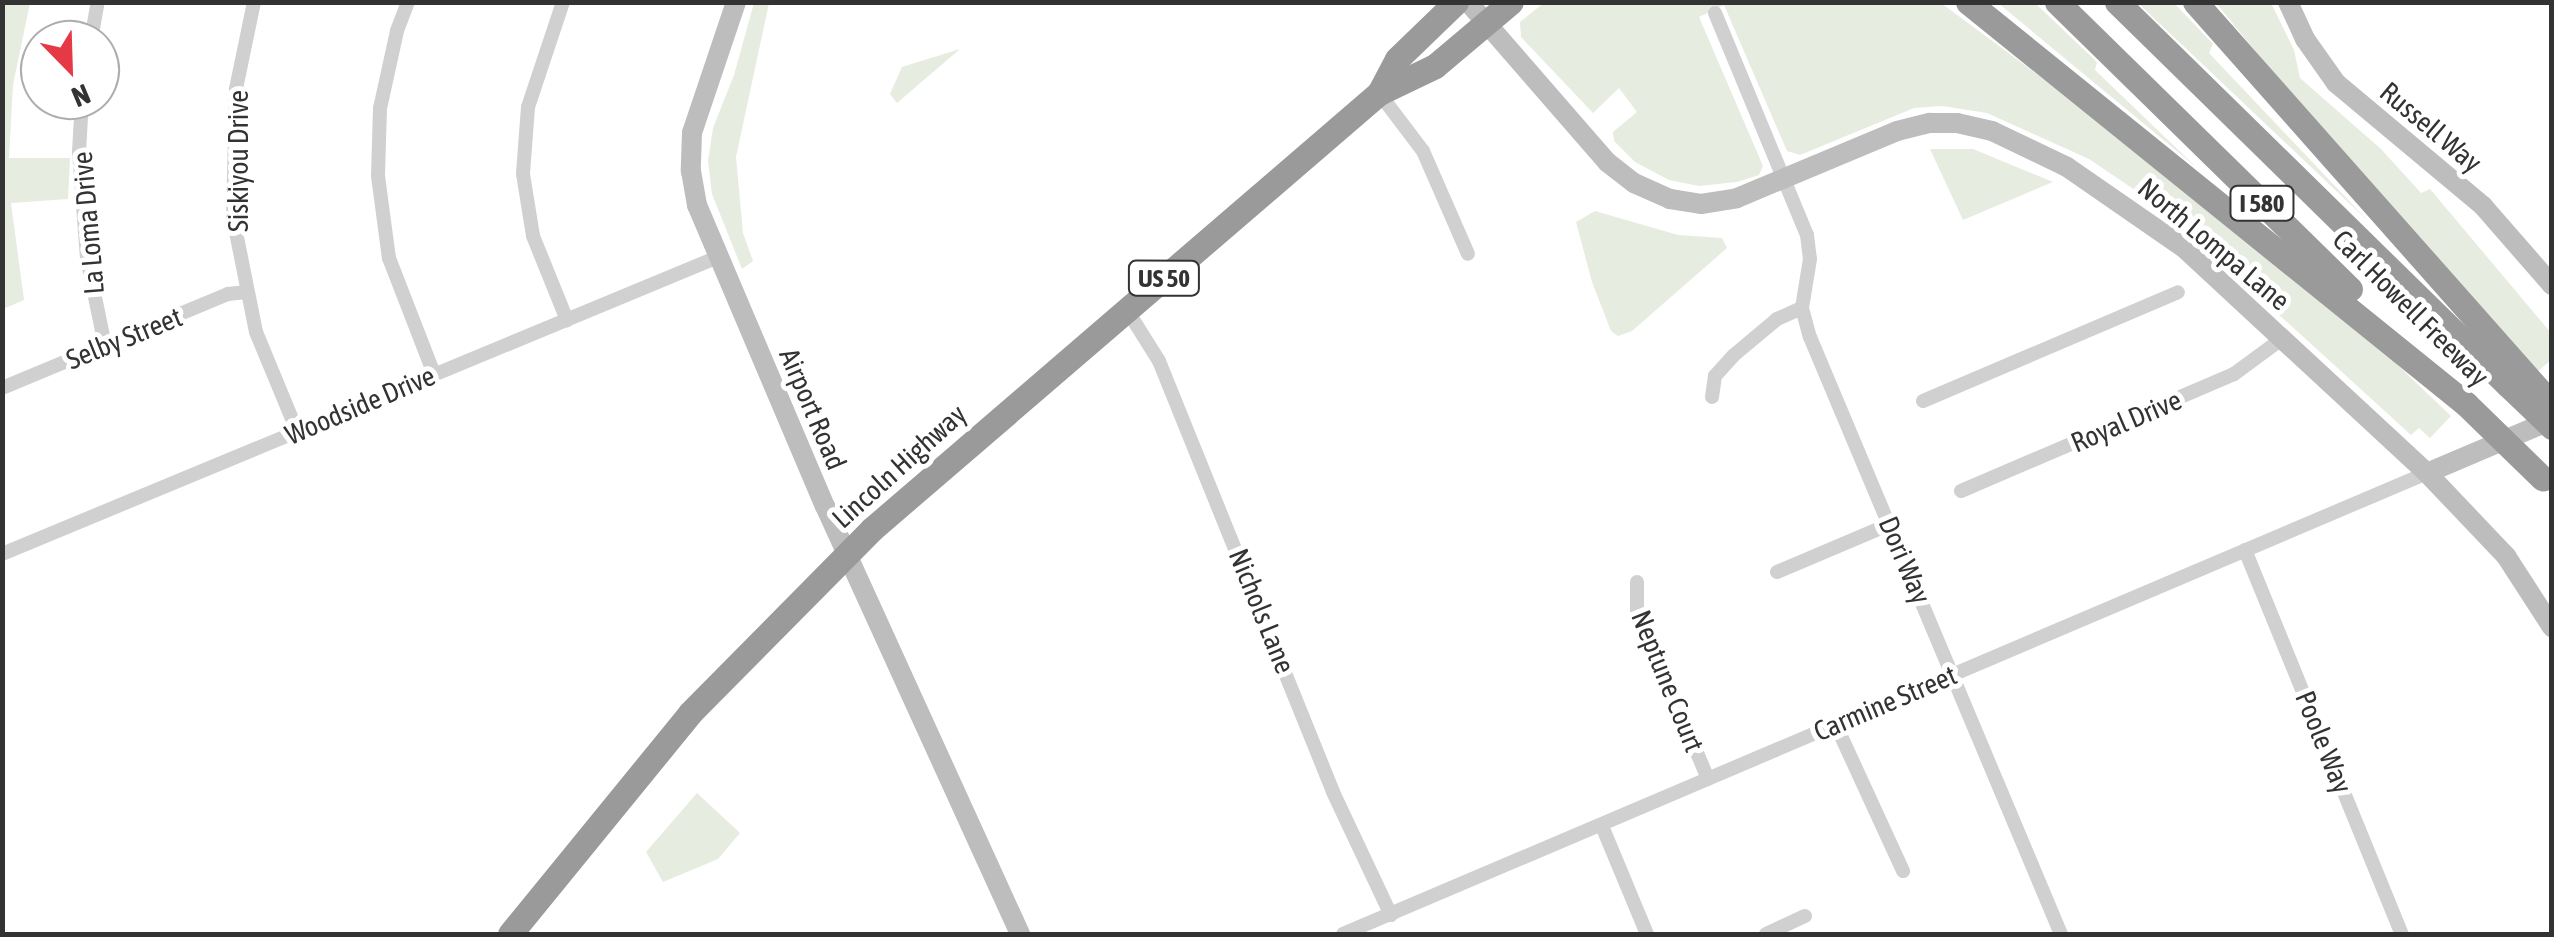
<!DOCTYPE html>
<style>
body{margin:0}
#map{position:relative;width:2554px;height:937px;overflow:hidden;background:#fff;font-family:"Asap Condensed",sans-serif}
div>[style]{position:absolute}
.green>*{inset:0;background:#e6ecdf}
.street>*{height:14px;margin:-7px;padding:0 7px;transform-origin:7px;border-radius:7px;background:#d0d0d0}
.secondary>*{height:20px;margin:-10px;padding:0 10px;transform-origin:10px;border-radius:10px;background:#bdbdbd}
.highway>*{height:25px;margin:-12.5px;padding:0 12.5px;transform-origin:12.5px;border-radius:12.5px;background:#9a9a9a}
.highway-bridge>*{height:25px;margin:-12.5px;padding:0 12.5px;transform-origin:12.5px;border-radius:12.5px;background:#9a9a9a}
span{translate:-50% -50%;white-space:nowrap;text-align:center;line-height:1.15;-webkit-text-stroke:10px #fff;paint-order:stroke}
.shield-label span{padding:2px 8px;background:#fff;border:2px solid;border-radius:8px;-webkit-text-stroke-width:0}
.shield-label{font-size:25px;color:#333;font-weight:700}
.street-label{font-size:28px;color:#333}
.frame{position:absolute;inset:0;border:5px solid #333;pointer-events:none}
.north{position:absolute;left:20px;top:20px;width:100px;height:100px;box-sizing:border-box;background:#fff;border:2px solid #adadad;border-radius:50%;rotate:157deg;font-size:28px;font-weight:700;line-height:40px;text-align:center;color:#333}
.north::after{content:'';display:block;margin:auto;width:35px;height:45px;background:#e63946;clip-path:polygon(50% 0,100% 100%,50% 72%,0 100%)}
</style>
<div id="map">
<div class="green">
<i style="clip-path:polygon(3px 2px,30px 3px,13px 85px,9px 158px,70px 158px,68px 199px,11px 203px,24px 300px,3px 309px)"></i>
<i style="clip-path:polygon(1545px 2px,1941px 3px,2088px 112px,2385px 353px,2451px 416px,2430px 438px,2419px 428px,2411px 435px,2163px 209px,2089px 159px,1987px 113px,1942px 106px,1914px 108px,1800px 155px,1787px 151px,1724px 5px,1699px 17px,1763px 166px,1759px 175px,1737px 182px,1699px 186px,1669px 180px,1635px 162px,1614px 141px,1613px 132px,1637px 112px,1619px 88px,1593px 113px,1521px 37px,1520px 22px)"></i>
<i style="clip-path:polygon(754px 3px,769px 3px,736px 157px,743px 233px,753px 261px,742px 269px,712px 194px,708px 161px,713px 128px,734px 75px)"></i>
<i style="clip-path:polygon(1998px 3px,2035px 3px,2097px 62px,2095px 70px,2195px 166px)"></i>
<i style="clip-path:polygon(2138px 3px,2174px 3px,2213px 44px,2209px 53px,2368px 221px)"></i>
<i style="clip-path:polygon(2216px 3px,2271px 3px,2294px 50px,2300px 78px,2381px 149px,2421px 193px,2430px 189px,2551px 333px,2551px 360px,2537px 372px,2304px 110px)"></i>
<i style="clip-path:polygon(960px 49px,897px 103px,890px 94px,902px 67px)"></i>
<i style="clip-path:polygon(1930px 149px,1973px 149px,2053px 182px,1963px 220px)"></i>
<i style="clip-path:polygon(1595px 211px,1678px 235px,1722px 238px,1727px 248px,1632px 331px,1618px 336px,1611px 331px,1592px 282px,1576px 222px)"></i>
<i style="clip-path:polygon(697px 793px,740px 833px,718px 859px,663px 882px,646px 852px)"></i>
</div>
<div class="street">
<i style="left:254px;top:2px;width:89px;rotate:101.7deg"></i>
<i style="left:236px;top:89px;width:128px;rotate:91.3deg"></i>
<i style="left:233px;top:217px;width:117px;rotate:78.7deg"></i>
<i style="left:256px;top:332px;width:107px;rotate:67.5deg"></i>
<i style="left:408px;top:2px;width:31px;rotate:111deg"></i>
<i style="left:397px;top:31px;width:79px;rotate:102.4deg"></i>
<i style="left:380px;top:108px;width:68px;rotate:91.7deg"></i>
<i style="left:378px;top:176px;width:83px;rotate:82.4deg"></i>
<i style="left:389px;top:258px;width:124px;rotate:68.8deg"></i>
<i style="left:563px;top:2px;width:111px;rotate:108.4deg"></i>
<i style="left:528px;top:107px;width:67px;rotate:94.3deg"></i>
<i style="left:523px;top:174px;width:63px;rotate:80.8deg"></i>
<i style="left:533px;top:236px;width:91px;rotate:68deg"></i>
<i style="left:1715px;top:13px;width:240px;rotate:67.5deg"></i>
<i style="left:1807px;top:235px;width:24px;rotate:83deg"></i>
<i style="left:1810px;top:259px;width:50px;rotate:99.3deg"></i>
<i style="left:1802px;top:308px;width:30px;rotate:75deg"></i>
<i style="left:1810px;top:337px;width:648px;rotate:67.2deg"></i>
<i style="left:91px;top:40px;width:39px;rotate:-80deg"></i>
<i style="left:1379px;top:93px;width:73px;rotate:52.8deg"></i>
<i style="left:1423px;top:151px;width:112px;rotate:66.4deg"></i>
<i style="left:82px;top:100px;width:52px;rotate:93.3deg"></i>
<i style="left:79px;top:152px;width:106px;rotate:85.7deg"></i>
<i style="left:87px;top:258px;width:90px;rotate:78.4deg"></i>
<i style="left:1127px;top:310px;width:60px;rotate:57.9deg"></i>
<i style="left:1159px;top:361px;width:465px;rotate:68deg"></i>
<i style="left:1333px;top:792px;width:136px;rotate:64.8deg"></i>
<i style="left:2px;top:388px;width:245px;rotate:-22.6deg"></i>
<i style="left:228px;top:294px;width:19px;rotate:-6deg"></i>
<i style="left:1712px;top:397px;width:21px;rotate:-82deg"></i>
<i style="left:1715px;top:376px;width:28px;rotate:-48deg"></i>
<i style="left:1734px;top:355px;width:56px;rotate:-39.9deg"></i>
<i style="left:1777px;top:319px;width:27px;rotate:-24deg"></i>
<i style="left:1923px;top:401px;width:277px;rotate:-23.1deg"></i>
<i style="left:1961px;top:491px;width:297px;rotate:-23.2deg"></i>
<i style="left:2234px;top:374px;width:61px;rotate:-36.3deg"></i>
<i style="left:2245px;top:550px;width:415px;rotate:67.8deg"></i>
<i style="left:2px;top:554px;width:775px;rotate:-22.53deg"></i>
<i style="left:1777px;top:572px;width:123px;rotate:-23deg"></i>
<i style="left:1637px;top:582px;width:28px;rotate:90deg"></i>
<i style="left:1637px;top:610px;width:183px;rotate:67.2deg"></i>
<i style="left:1835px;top:723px;width:163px;rotate:65.3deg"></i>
<i style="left:1602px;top:826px;width:117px;rotate:67.4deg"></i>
<i style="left:1343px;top:934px;width:1178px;rotate:-23.04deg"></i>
<i style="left:1766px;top:934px;width:43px;rotate:-24.8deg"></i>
</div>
<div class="secondary">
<i style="left:736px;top:2px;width:138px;rotate:108.6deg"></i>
<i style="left:692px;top:133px;width:38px;rotate:92deg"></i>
<i style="left:691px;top:171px;width:35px;rotate:80deg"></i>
<i style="left:697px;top:205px;width:327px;rotate:67deg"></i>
<i style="left:825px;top:506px;width:470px;rotate:65.5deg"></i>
<i style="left:1468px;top:2px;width:212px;rotate:49deg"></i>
<i style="left:1607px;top:162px;width:34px;rotate:38deg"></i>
<i style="left:1634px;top:183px;width:39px;rotate:24deg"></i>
<i style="left:1670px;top:199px;width:31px;rotate:9deg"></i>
<i style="left:1701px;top:204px;width:36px;rotate:-9deg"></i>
<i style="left:1737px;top:198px;width:173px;rotate:-22.7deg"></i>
<i style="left:1897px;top:131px;width:34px;rotate:-14deg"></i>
<i style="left:1930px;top:123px;width:27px"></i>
<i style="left:1957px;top:123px;width:36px;rotate:13deg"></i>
<i style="left:1992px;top:131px;width:83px;rotate:25.6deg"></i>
<i style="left:2067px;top:167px;width:142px;rotate:34.7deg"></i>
<i style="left:2184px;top:248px;width:331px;rotate:42.8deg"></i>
<i style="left:2427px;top:473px;width:115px;rotate:46.4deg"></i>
<i style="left:2506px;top:556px;width:85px;rotate:57.1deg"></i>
<i style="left:2288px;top:2px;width:41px;rotate:65.3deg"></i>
<i style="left:2305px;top:39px;width:54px;rotate:54.8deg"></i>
<i style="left:2336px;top:83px;width:192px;rotate:39.9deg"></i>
<i style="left:2483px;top:206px;width:105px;rotate:48.9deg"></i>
<i style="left:2427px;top:473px;width:136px;rotate:-23deg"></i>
</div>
<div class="highway">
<i style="left:1968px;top:2px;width:640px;rotate:38.91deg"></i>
<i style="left:2057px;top:2px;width:410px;rotate:44.4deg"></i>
<i style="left:2117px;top:2px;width:547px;rotate:44.41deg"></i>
<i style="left:2195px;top:2px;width:538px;rotate:48.46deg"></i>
<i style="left:1379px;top:93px;width:38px;rotate:-62deg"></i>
<i style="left:1397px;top:59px;width:82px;rotate:-44deg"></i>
<i style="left:510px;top:934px;width:285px;rotate:-50.8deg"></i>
<i style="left:690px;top:713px;width:259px;rotate:-45.3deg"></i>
<i style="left:872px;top:529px;width:669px;rotate:-40.69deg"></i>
<i style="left:1379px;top:93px;width:62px;rotate:-25.7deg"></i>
<i style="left:1435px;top:66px;width:99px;rotate:-40.1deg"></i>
</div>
<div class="highway-bridge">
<i style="left:2508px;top:385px;width:61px;rotate:43.7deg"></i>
<i style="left:2466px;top:404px;width:107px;rotate:44.2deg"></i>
</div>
<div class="shield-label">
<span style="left:2262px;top:203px">I 580</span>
<span style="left:1164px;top:278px">US 50</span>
</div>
<div class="street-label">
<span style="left:2431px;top:127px;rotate:40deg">Russell Way</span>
<span style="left:238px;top:161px;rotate:-90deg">Siskiyou Drive</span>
<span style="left:88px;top:223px;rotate:-95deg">La Loma Drive</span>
<span style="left:2214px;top:244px;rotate:40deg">North Lompa Lane</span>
<span style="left:2411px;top:308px;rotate:45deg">Carl Howell Freeway</span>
<span style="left:124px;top:338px;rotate:-22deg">Selby Street</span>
<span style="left:360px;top:405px;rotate:-23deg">Woodside Drive</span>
<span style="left:813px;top:409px;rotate:67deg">Airport Road</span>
<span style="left:2126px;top:421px;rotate:-23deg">Royal Drive</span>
<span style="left:899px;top:466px;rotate:-42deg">Lincoln Highway</span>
<span style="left:1905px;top:560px;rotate:67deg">Dori Way</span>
<span style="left:1262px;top:611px;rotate:68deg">Nichols Lane</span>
<span style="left:1668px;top:681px;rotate:68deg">Neptune Court</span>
<span style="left:1885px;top:703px;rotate:-23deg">Carmine Street</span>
<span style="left:2324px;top:742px;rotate:68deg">Poole Way</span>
</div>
<div class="frame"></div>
<div class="north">N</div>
</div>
